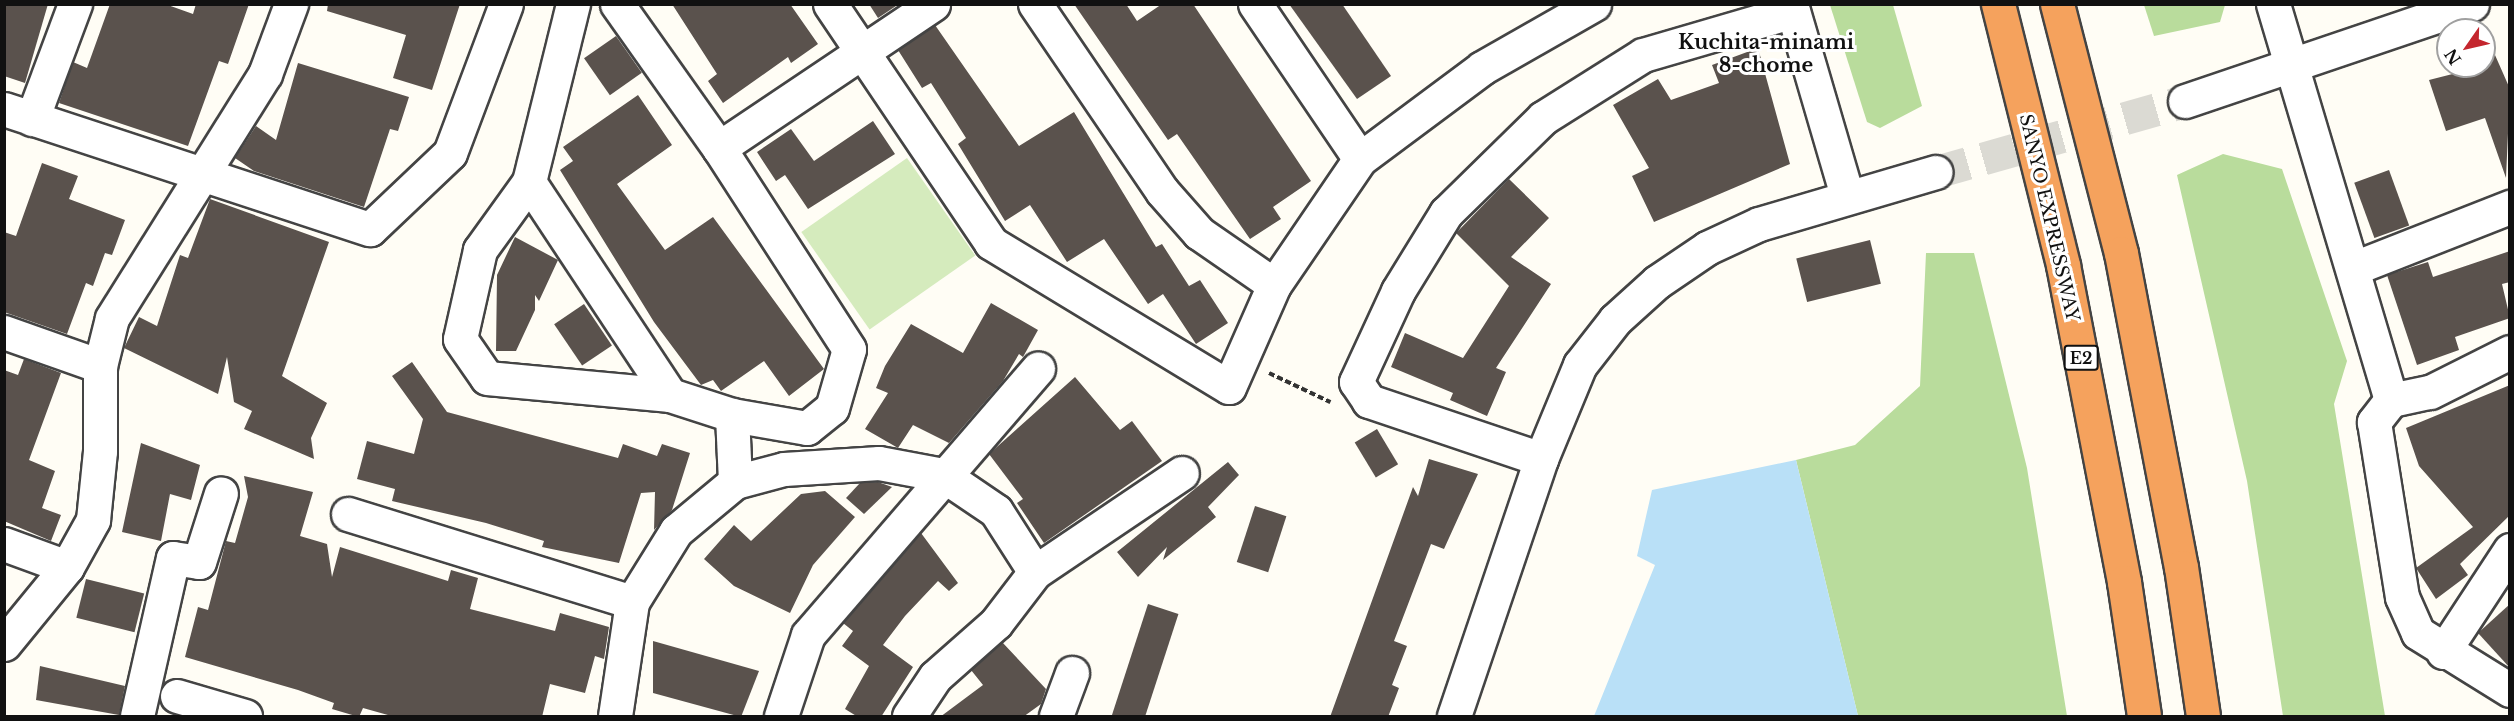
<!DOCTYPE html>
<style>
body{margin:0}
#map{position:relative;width:2514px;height:721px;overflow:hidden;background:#fffdf5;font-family:"Libre Baskerville",serif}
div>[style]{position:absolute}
.green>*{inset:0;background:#d5ebbd;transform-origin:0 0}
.forest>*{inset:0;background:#b9dc9c}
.water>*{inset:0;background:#b9e0f7}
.building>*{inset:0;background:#5a524d;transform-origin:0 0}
.tertiary-tunnel>*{height:33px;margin-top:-16.5px;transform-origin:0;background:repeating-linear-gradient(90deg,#dbdad3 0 33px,transparent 0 49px)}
.path>*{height:4px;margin-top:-2px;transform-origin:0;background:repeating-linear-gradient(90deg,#333 0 6px,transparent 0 9px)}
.roads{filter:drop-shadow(2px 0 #444) drop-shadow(-2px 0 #444) drop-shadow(0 2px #444) drop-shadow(0 -2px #444)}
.minor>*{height:33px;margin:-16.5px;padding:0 16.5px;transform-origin:16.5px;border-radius:16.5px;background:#fff}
.tertiary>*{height:33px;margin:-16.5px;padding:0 16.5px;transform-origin:16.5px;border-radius:16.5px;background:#fff}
.motorway>*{height:33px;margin:-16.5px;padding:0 16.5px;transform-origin:16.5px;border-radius:16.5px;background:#f5a25d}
span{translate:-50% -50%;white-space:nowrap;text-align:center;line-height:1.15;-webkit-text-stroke:6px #fff;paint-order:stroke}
.shield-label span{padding:2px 4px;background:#fff;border:2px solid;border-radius:4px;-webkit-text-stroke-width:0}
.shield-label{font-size:16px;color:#111;font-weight:700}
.street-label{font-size:18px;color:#111}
.neighbourhood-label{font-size:20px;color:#111;font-weight:700}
.frame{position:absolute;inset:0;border:6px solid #111;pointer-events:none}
.north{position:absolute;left:2436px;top:18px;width:60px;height:60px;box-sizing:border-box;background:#fff;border:2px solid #a0a0a0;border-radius:50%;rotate:236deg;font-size:16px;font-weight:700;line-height:24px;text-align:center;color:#111}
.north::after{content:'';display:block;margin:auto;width:21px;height:27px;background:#c4262e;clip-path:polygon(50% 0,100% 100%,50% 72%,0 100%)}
</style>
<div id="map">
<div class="green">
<i style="left:907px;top:158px;width:119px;height:129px;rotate:55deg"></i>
</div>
<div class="forest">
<i style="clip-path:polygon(1830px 5px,1893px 5px,1922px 106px,1880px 128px,1867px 122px)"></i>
<i style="clip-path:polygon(2144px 5px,2144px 4px,2225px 5px,2220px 22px,2154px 36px)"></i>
<i style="clip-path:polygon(2223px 154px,2282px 169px,2347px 361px,2334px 404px,2385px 716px,2283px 716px,2247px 481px,2177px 175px)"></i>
<i style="clip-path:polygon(1926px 253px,1974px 253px,2027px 468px,2067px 716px,1858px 716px,1796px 460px,1855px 445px,1920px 386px)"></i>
</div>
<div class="water">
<i style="clip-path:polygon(1796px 460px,1858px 716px,1594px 716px,1655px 565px,1637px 556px,1652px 490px)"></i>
</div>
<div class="building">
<i style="clip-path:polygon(4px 4px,48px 4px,25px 83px,4px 76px)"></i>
<i style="clip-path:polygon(110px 4px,165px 4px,193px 14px,196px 4px,249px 4px,228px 64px,219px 61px,188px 146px,59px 103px,73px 62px,87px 68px)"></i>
<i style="clip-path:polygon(328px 4px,460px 4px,432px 90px,393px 78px,406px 35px,327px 11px)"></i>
<i style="clip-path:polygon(672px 4px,790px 4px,818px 44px,791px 63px,788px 57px,723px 103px,708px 81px,717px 74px)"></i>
<i style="clip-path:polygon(869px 4px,899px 4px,878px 18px)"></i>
<i style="clip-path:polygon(1074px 4px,1126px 4px,1137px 21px,1162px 4px,1193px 4px,1311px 181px,1273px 207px,1281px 219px,1250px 239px,1177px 134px,1168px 140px)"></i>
<i style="clip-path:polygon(1289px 4px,1342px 4px,1391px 76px,1357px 99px)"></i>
<i style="clip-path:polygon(935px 25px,1019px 146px,1074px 112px,1156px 247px,1162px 244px,1189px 286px,1200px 280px,1228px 323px,1196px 344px,1163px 294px,1148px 304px,1104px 239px,1067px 262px,1030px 205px,1005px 221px,958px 144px,966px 138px,931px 83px,922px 88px,898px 50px)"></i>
<i style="left:616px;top:36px;width:45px;height:39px;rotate:55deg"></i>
<i style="clip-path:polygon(1758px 48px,1790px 164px,1654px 222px,1632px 176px,1649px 168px,1613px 105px,1658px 79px,1671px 100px,1719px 83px,1712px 65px)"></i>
<i style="clip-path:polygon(2495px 55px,2510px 89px,2506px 178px,2485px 118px,2446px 131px,2429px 80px,2484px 66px,2484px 60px)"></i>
<i style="clip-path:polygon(298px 63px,409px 97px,398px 131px,390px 129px,364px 207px,254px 171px,235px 158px,256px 126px,276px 140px)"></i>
<i style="clip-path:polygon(638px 95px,672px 145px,617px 184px,665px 250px,713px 217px,824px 369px,789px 396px,764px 361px,721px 391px,713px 380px,701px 385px,654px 322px,560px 170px,573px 161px,563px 147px)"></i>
<i style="clip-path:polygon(873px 121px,895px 154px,808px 209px,785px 175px,776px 181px,757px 152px,791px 129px,814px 161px)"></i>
<i style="clip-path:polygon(42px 163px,78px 176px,69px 199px,125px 220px,112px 255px,105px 253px,93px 286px,86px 283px,67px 334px,4px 312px,4px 232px,16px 236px)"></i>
<i style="left:2389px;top:170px;width:59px;height:37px;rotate:70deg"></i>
<i style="clip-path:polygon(1509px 179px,1549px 218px,1511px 257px,1551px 284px,1496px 368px,1506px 372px,1487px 416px,1450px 400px,1453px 393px,1391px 367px,1405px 333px,1463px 358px,1509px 286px,1456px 233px)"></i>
<i style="clip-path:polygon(210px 199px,329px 242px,282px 376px,327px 403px,311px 438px,314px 459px,244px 429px,252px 411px,234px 402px,227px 357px,218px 394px,124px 348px,139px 317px,157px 326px,180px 255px,188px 258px)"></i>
<i style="clip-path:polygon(515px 237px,558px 260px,539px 301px,535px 295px,535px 310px,516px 351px,496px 351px,497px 275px)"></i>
<i style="left:1870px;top:240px;width:45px;height:76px;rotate:76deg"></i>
<i style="clip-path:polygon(2510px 251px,2510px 282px,2502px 284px,2510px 318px,2455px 337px,2459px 350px,2417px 365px,2387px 275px,2428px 262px,2433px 277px)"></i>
<i style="clip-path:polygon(991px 303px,1038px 330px,1023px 357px,1019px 354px,1003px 381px,949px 443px,913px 425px,898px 448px,865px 429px,888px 393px,876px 388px,885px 366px,911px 324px,963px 353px)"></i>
<i style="left:584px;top:304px;width:50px;height:36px;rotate:56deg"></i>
<i style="clip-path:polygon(24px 359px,61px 373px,29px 460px,55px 471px,42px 508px,61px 515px,51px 541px,4px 521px,4px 370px,18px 375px)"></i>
<i style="clip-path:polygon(412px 362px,447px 412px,618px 458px,623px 444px,657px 456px,662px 444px,690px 453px,672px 510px,654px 530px,655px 492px,641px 493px,619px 563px,542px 547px,544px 541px,486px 523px,392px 501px,395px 489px,357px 479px,367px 441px,414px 454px,423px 419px,392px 376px)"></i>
<i style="clip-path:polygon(1075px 377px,1120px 430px,1132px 421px,1162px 461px,1044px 543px,1017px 503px,1023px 499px,989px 454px)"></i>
<i style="clip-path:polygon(2510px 385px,2510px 515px,2460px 564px,2468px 575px,2436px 599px,2416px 568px,2473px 527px,2419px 466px,2406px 428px)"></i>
<i style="left:1377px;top:429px;width:41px;height:26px;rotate:59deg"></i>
<i style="clip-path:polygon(141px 443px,200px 465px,191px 500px,170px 494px,161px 541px,122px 532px)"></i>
<i style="clip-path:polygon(1429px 459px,1478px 474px,1444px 549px,1431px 544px,1394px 641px,1407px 646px,1392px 685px,1399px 688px,1388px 717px,1330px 717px,1413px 487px,1418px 496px)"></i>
<i style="clip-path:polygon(1228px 462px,1239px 475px,1208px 507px,1216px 517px,1163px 560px,1167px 547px,1138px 577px,1117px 552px)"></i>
<i style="clip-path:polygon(244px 476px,313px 492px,300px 536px,327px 544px,332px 577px,340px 547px,448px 581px,451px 570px,478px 578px,470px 609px,555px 631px,560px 613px,609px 627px,604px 659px,595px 656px,585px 693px,550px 684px,542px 717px,395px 717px,363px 708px,359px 717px,332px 709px,334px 703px,298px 690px,185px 657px,198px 607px,208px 610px,226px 541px,235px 543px,248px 497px)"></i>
<i style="clip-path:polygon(878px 482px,892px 487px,864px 514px,846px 498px,860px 483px)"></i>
<i style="clip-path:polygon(825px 491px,855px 517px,813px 565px,790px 613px,734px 586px,704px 559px,734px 525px,751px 541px,801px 494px)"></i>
<i style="left:1255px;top:506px;width:33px;height:59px;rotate:18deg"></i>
<i style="clip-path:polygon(921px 533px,958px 583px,949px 591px,938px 581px,905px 616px,883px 645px,913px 667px,881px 717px,858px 717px,845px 709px,869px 666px,842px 646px,853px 631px,843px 623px)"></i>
<i style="left:86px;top:579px;width:60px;height:40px;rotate:14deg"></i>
<i style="left:1148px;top:604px;width:32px;height:120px;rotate:18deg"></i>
<i style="clip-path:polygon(2510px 604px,2510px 668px,2478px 633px)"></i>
<i style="clip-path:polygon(653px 641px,759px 671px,741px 717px,653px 693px)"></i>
<i style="clip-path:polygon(1002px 642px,1046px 689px,1041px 704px,1023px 717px,940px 717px,983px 685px,971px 670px)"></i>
<i style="clip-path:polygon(40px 666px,125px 686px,119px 715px,36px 700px)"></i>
</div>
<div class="tertiary-tunnel">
<i style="left:1936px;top:172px;width:259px;rotate:-15.9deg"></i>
</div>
<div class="path">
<i style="left:1269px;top:373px;width:68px;rotate:25.4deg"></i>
</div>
<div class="roads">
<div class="minor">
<i style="left:573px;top:4px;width:183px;rotate:103.9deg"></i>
<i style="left:529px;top:182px;width:255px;rotate:56.5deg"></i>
<i style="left:617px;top:4px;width:176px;rotate:54.7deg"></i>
<i style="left:830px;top:4px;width:288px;rotate:56deg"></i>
<i style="left:991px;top:243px;width:278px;rotate:31.2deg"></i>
<i style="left:1229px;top:387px;width:111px;rotate:-66.2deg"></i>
<i style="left:1274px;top:285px;width:153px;rotate:-55.7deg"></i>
<i style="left:1360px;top:159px;width:152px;rotate:-36.7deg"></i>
<i style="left:1482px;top:68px;width:129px;rotate:-29.7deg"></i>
<i style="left:1035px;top:4px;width:226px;rotate:55.8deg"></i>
<i style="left:1162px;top:191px;width:56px;rotate:48.6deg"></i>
<i style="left:1199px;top:233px;width:91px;rotate:34.7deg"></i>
<i style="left:1255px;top:4px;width:187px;rotate:55.9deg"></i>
<i style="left:1791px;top:4px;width:200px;rotate:73.7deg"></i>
<i style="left:2273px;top:4px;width:413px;rotate:73.4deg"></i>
<i style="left:2391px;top:400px;width:28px;rotate:128deg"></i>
<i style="left:2374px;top:422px;width:177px;rotate:80.9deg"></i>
<i style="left:2402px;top:597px;width:39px;rotate:66deg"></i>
<i style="left:2418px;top:633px;width:108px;rotate:31.8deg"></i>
<i style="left:4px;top:109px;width:385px;rotate:18.2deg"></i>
<i style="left:370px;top:229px;width:110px;rotate:-43.5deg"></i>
<i style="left:450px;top:153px;width:159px;rotate:-69.4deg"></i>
<i style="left:32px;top:119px;width:123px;rotate:-69.5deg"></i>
<i style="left:529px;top:182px;width:84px;rotate:125.8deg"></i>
<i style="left:480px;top:250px;width:91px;rotate:102.7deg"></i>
<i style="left:460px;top:339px;width:47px;rotate:55.3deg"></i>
<i style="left:487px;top:378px;width:184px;rotate:5.3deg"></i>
<i style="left:670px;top:395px;width:65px;rotate:17.9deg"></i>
<i style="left:732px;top:415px;width:76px;rotate:9.8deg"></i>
<i style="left:807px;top:428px;width:32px;rotate:-39deg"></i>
<i style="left:832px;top:408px;width:61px;rotate:-73.9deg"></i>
<i style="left:849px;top:349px;width:239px;rotate:-122.9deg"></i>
<i style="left:719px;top:148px;width:258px;rotate:-33.9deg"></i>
<i style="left:2354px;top:268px;width:168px;rotate:-21.4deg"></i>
<i style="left:4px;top:332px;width:102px;rotate:19.5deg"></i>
<i style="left:2391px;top:400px;width:40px;rotate:-12deg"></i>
<i style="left:2430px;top:392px;width:89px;rotate:-26.6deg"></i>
<i style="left:732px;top:415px;width:67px;rotate:87.4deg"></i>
<i style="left:1541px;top:459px;width:182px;rotate:-161.4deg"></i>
<i style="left:1369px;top:401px;width:23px;rotate:-124deg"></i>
<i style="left:1356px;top:382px;width:100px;rotate:-65.2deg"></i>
<i style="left:1398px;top:291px;width:92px;rotate:-58.4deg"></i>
<i style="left:1446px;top:213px;width:136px;rotate:-44.4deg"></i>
<i style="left:1543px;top:118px;width:118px;rotate:-32.2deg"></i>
<i style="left:1643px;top:55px;width:156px;rotate:-16.3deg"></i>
<i style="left:348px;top:514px;width:297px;rotate:17.2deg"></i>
<i style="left:4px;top:544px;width:67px;rotate:20.1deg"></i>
<i style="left:1035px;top:572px;width:177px;rotate:-34deg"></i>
<i style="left:4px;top:644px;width:99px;rotate:-50.7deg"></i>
<i style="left:67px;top:567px;width:54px;rotate:-61deg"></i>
<i style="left:93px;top:520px;width:69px;rotate:-84.2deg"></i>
<i style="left:100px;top:451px;width:85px;rotate:-90deg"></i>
<i style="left:100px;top:366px;width:49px;rotate:-76deg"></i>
<i style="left:112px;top:318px;width:288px;rotate:-57.9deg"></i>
<i style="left:265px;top:74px;width:75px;rotate:-69.6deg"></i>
<i style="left:2443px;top:652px;width:122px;rotate:-56.7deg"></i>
<i style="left:177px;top:696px;width:71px;rotate:16.4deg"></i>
<i style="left:137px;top:716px;width:162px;rotate:-77.2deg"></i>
<i style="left:173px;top:558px;width:26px;rotate:9deg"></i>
<i style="left:199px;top:562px;width:72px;rotate:-72.3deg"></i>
<i style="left:615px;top:716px;width:115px;rotate:-81.5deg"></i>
<i style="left:632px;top:602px;width:84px;rotate:-58.2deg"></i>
<i style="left:676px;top:531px;width:77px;rotate:-39.7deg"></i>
<i style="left:735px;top:482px;width:51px;rotate:-14.9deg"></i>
<i style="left:784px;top:469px;width:95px;rotate:-3.6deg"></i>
<i style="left:879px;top:463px;width:65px;rotate:10.6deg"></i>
<i style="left:943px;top:475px;width:64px;rotate:34.2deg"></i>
<i style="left:996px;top:511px;width:72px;rotate:57.4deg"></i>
<i style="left:1035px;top:572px;width:64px;rotate:127.4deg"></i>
<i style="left:996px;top:623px;width:81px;rotate:138.5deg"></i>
<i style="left:935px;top:677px;width:47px;rotate:123.7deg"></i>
<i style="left:781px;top:716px;width:85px;rotate:-71.6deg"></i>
<i style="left:808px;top:635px;width:352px;rotate:-49.2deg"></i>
<i style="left:1056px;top:716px;width:46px;rotate:-69.6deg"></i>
</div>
<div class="tertiary">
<i style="left:2185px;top:101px;width:303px;rotate:-18.7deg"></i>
<i style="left:1454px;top:716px;width:271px;rotate:-71.3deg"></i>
<i style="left:1541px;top:459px;width:102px;rotate:-67.5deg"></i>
<i style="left:1580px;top:365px;width:57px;rotate:-52.1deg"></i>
<i style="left:1615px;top:320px;width:57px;rotate:-42.1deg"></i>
<i style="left:1657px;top:282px;width:60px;rotate:-34.2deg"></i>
<i style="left:1707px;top:248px;width:57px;rotate:-24.8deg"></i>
<i style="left:1759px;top:224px;width:184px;rotate:-16.4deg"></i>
</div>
<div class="motorway">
<i style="left:1998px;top:4px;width:269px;rotate:76deg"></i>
<i style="left:2063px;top:265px;width:323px;rotate:79.1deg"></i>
<i style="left:2124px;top:582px;width:135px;rotate:81.5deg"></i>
<i style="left:2057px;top:4px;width:257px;rotate:75.6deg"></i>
<i style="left:2121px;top:253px;width:320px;rotate:79.2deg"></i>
<i style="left:2181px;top:567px;width:151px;rotate:81.6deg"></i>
</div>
</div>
<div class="shield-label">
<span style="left:2081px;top:358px">E2</span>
</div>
<div class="street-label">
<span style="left:2049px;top:218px;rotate:77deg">SANYO EXPRESSWAY</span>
</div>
<div class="neighbourhood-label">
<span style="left:1766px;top:54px">Kuchita-minami<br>8-chome</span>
</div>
<div class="frame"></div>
<div class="north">N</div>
</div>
